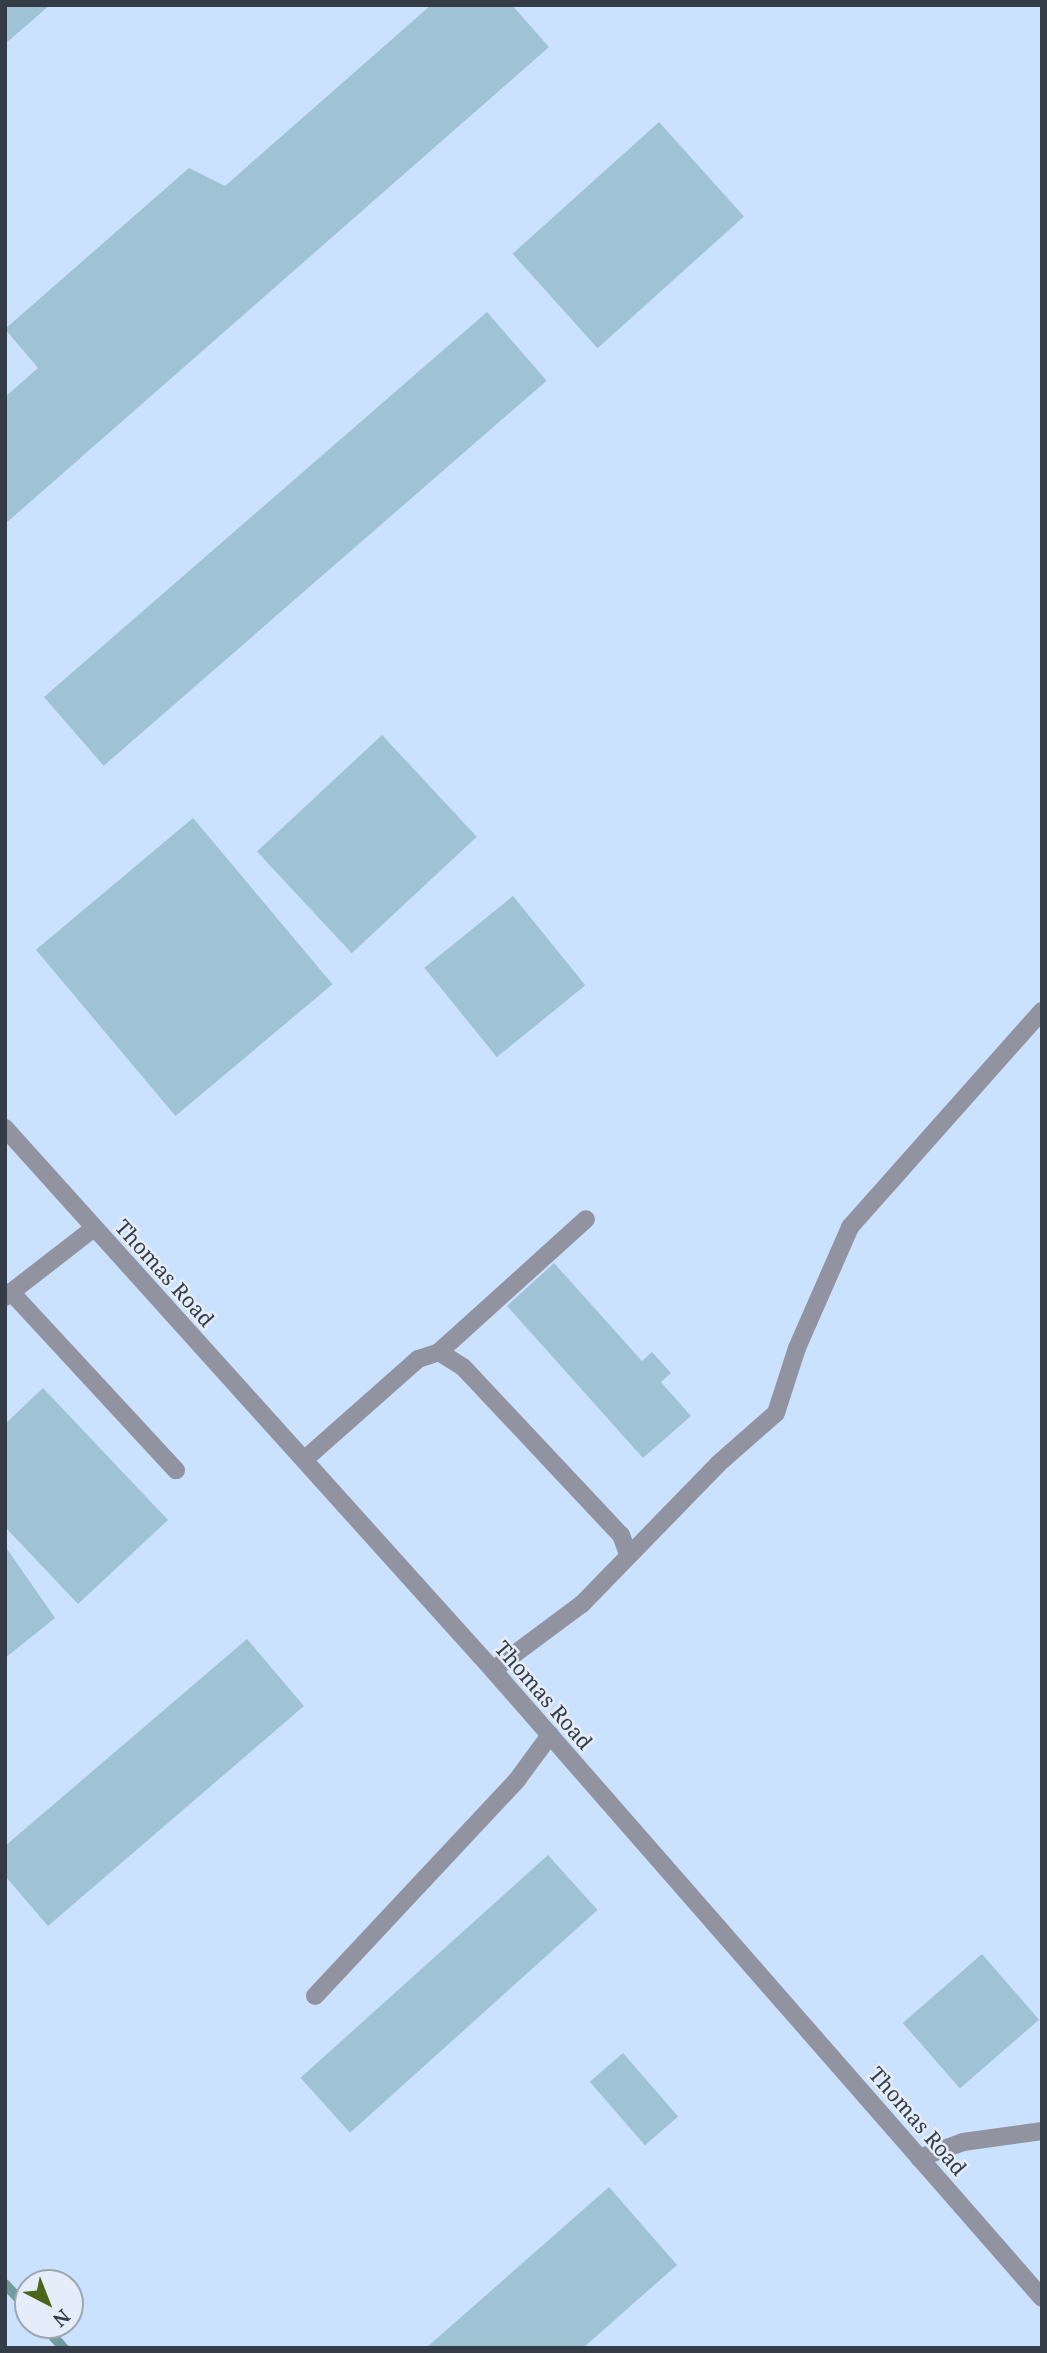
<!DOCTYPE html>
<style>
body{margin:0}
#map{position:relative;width:1047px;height:2353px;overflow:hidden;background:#cbe2fe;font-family:"Noto Serif",serif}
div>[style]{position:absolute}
.stream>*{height:10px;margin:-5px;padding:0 5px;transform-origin:5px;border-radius:5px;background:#729ca0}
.building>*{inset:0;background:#9fc3d5;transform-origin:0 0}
.minor>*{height:18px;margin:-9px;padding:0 9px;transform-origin:9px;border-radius:9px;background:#9193a1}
span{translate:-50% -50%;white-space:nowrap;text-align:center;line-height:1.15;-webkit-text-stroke:5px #e4edf9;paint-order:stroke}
.street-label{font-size:21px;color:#333c47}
.frame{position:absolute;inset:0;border:7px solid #333c47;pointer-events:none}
.north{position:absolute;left:14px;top:2269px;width:70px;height:70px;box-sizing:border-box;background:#e4edf9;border:2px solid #9da6b2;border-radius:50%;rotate:138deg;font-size:19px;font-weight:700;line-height:28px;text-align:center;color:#333c47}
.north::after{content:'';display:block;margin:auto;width:24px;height:32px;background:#4a6517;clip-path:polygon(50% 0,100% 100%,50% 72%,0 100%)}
</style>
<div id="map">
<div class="stream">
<i style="left:5px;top:2284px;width:34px;rotate:47deg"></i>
<i style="left:43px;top:2325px;width:31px;rotate:48deg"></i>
</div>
<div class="building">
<i style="clip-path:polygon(5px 5px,50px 5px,5px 44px)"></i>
<i style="clip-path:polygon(431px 5px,512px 5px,549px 47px,5px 524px,5px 397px,38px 368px,5px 329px,189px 168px,225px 186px)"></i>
<i style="left:659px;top:122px;width:127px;height:197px;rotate:48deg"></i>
<i style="left:487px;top:312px;width:91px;height:587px;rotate:49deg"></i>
<i style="left:382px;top:735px;width:139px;height:171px;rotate:47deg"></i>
<i style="left:193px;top:818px;width:217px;height:205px;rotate:50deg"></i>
<i style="left:513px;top:896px;width:115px;height:114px;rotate:51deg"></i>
<i style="clip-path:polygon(554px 1263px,642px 1361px,652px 1352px,671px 1373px,661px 1382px,691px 1416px,643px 1458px,507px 1306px)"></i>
<i style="clip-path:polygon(43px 1388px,168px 1520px,78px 1604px,5px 1527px,5px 1424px)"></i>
<i style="clip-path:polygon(5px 1546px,55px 1618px,5px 1658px)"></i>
<i style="clip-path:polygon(247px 1639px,304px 1706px,48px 1926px,5px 1876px,5px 1846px)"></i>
<i style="left:548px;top:1855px;width:74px;height:333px;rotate:48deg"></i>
<i style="left:982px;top:1954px;width:87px;height:105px;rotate:49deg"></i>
<i style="left:623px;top:2053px;width:84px;height:44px;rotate:49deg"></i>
<i style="clip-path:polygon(609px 2187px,677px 2265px,583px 2348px,426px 2348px)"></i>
</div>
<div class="minor">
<i style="left:5px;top:1128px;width:729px;rotate:48deg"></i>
<i style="left:493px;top:1670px;width:834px;rotate:48.84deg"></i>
<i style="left:11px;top:1292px;width:243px;rotate:47.2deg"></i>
<i style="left:5px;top:1297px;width:113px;rotate:-37.8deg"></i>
<i style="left:439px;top:1352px;width:28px;rotate:32deg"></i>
<i style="left:463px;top:1367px;width:231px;rotate:46.8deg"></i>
<i style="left:621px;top:1535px;width:20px;rotate:70deg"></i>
<i style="left:304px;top:1460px;width:152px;rotate:-41.5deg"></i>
<i style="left:418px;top:1359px;width:22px;rotate:-18deg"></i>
<i style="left:439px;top:1352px;width:198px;rotate:-42.1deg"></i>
<i style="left:493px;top:1670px;width:111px;rotate:-36.6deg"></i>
<i style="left:582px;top:1604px;width:195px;rotate:-45.8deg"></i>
<i style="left:718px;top:1464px;width:77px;rotate:-41.3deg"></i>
<i style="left:776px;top:1413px;width:68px;rotate:-72.1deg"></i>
<i style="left:797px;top:1348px;width:132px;rotate:-66.3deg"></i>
<i style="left:850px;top:1227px;width:289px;rotate:-48.4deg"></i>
<i style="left:315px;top:1996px;width:296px;rotate:-46.9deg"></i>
<i style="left:517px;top:1780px;width:56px;rotate:-53.7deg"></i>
<i style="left:919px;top:2158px;width:47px;rotate:-20deg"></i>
<i style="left:963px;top:2142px;width:80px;rotate:-7.9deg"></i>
</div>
<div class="street-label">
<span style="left:165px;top:1273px;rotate:48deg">Thomas Road</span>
<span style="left:544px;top:1695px;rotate:49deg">Thomas Road</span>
<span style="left:918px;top:2121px;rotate:49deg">Thomas Road</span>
</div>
<div class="frame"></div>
<div class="north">N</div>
</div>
